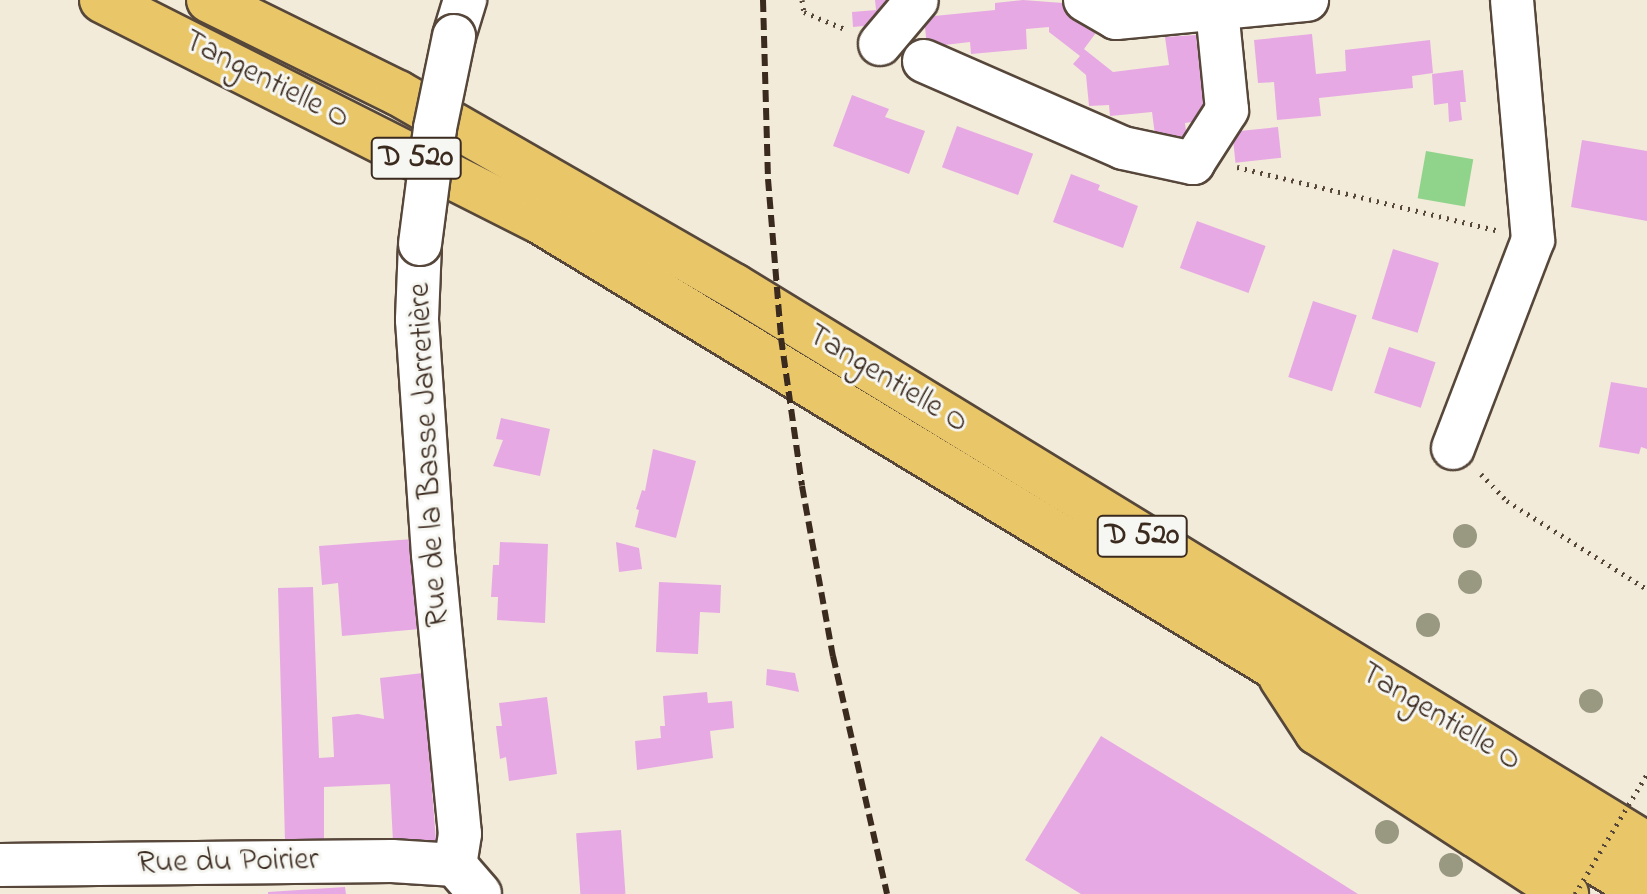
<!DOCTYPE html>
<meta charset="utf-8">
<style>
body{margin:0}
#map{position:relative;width:1647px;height:894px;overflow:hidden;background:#f2ebda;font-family:"Indie Flower",sans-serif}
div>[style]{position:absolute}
.green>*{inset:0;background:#90d38b;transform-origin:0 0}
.building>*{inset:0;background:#e7a9e3;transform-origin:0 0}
.path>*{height:5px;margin-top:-2.5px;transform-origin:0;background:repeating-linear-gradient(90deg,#56473a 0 2px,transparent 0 8px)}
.roads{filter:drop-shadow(2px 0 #56473a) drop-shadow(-2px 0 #56473a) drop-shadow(0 2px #56473a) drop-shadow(0 -2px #56473a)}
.street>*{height:42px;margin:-21px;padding:0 21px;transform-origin:21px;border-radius:21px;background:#fff}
.primary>*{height:44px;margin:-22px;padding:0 22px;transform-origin:22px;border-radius:22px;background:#e9c769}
.rail>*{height:6px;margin-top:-3px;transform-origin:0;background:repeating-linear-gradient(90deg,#3b2a1e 0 12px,transparent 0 18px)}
.path-bridge>*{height:5px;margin-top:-2.5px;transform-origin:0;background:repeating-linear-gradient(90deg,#56473a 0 2px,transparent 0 8px)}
.bridges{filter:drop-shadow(2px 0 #56473a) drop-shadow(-2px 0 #56473a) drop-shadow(0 2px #56473a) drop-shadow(0 -2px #56473a)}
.street-bridge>*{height:42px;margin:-21px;padding:0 21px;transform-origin:21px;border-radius:21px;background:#fff}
.trees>*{width:24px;height:24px;margin:-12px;border-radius:50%;background:#999881}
span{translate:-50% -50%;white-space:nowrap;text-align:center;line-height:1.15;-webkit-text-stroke:6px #f6f6f2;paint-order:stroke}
.shield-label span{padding:2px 6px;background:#f6f6f2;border:2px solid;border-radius:6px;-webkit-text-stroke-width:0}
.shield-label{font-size:30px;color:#3b2a1e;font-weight:700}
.street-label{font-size:32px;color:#3b2a1e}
</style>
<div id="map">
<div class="green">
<i style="left:1426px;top:151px;width:48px;height:48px;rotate:10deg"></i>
</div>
<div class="building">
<i style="clip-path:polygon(875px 0,905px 0,885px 24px,853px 27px,852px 12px,876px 10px)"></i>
<i style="clip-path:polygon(1023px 0,1063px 3px,1098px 30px,1084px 49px,1113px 72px,1169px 65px,1165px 37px,1196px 35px,1205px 120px,1185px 123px,1187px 140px,1156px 143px,1152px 112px,1110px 116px,1109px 105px,1089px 106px,1086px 75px,1073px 64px,1080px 56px,1049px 32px,1049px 27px,1026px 29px,1027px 49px,971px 54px,970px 42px,927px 47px,924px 17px,995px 10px,995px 3px)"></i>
<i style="clip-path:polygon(1312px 34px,1316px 74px,1346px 71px,1345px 50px,1430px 40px,1433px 73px,1412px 76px,1413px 88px,1319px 98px,1321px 116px,1277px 120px,1274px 82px,1258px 83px,1254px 40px)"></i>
<i style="clip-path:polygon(1463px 70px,1466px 102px,1460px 102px,1462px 120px,1449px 122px,1448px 103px,1434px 105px,1432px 74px)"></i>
<i style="clip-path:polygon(852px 95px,889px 109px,885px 117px,925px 131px,909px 174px,833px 146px)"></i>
<i style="left:957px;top:126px;width:81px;height:44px;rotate:20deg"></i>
<i style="left:1278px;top:127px;width:31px;height:46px;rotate:84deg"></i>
<i style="clip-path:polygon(1582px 140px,1647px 151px,1647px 221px,1571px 207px)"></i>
<i style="clip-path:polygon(1071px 174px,1100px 185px,1098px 190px,1138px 206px,1123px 248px,1053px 222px)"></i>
<i style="left:1197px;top:221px;width:73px;height:50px;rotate:20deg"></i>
<i style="left:1393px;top:249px;width:48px;height:73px;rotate:17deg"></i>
<i style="left:1313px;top:301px;width:46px;height:80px;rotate:18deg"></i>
<i style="left:1389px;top:347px;width:49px;height:48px;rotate:18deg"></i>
<i style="clip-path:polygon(1611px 382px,1647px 388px,1647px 449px,1641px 447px,1639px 454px,1599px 447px)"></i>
<i style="clip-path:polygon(501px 418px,550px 429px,540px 476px,493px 466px,503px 440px,496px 439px)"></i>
<i style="clip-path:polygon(653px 449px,696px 461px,676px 538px,635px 527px,639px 510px,636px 509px,642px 490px,645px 491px)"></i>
<i style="clip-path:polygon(413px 539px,420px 629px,342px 636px,338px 583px,322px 585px,319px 546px)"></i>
<i style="clip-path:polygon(500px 542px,548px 544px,545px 623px,497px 620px,498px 597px,491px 597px,493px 565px,499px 565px)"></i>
<i style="clip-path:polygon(616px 542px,639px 548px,642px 569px,619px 572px)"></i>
<i style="clip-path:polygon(659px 582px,721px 585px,720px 613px,700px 612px,698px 654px,656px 652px)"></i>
<i style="clip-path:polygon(313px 587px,319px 758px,334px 757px,332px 717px,358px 714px,384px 719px,380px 678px,423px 673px,436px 841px,393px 842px,390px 784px,324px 787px,324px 841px,285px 841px,278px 588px)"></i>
<i style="clip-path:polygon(767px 669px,795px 673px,799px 692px,766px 685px)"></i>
<i style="clip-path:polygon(707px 692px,708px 703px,732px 701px,734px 728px,710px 731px,713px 758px,637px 770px,635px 741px,661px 738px,660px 726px,665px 726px,663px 696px)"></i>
<i style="clip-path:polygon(547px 697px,557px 774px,509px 781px,506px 757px,500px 759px,496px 726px,502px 726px,499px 703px)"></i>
<i style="clip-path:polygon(1101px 736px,1258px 831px,1358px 894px,1081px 894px,1025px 860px)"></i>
<i style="left:621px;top:830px;width:64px;height:45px;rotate:86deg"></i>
<i style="clip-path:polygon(345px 887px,346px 894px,268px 894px,268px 892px)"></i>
</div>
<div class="path">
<i style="left:802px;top:0;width:12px;rotate:81deg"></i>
<i style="left:804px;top:12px;width:44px;rotate:22.5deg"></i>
<i style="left:1237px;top:167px;width:267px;rotate:13.7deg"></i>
<i style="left:1481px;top:474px;width:37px;rotate:46deg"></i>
<i style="left:1507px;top:501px;width:165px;rotate:32.2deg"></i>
</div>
<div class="roads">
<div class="street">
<i style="left:1085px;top:0;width:36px;rotate:30deg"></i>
<i style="left:1116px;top:18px;width:192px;rotate:-5.4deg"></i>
<i style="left:454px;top:36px;width:38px;rotate:-73deg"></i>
<i style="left:880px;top:44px;width:57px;rotate:-49.9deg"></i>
<i style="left:924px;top:61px;width:217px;rotate:23.6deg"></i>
<i style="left:1123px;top:148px;width:72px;rotate:12.1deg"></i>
<i style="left:1193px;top:163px;width:63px;rotate:-57.3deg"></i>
<i style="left:1227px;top:110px;width:111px;rotate:-95.7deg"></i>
<i style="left:420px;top:244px;width:76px;rotate:92.3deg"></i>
<i style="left:417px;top:320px;width:235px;rotate:86.1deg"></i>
<i style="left:433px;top:554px;width:281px;rotate:84.5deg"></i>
<i style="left:460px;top:834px;width:31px;rotate:99deg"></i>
<i style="left:1453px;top:448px;width:223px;rotate:-69deg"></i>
<i style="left:1533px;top:240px;width:241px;rotate:-95deg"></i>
<i style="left:0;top:865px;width:392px;rotate:-0.6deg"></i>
<i style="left:392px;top:861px;width:63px;rotate:3.6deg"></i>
<i style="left:455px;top:865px;width:38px;rotate:49deg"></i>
</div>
<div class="primary">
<i style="left:102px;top:0;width:488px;rotate:26.8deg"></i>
<i style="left:538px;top:220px;width:1297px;rotate:31.25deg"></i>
<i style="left:209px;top:0;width:211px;rotate:26.2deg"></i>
<i style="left:398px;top:93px;width:387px;rotate:29.9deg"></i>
<i style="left:734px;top:286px;width:1071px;rotate:31.48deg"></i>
<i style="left:1281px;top:677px;width:66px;rotate:56.8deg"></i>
<i style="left:1317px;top:732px;width:297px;rotate:33deg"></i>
</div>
</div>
<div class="rail">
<i style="left:763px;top:0;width:179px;rotate:88.4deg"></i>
<i style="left:768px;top:179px;width:160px;rotate:85.3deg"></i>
<i style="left:781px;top:338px;width:149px;rotate:81.9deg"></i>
<i style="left:802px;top:486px;width:173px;rotate:79.7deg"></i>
<i style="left:833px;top:656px;width:244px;rotate:77.2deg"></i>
</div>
<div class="path-bridge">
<i style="left:1575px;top:894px;width:140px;rotate:-59deg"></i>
</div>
<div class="bridges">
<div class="street-bridge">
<i style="left:420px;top:244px;width:117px;rotate:-82.6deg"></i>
<i style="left:435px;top:128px;width:94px;rotate:-78.3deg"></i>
</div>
</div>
<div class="trees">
<i style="left:1465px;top:536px"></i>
<i style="left:1470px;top:582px"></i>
<i style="left:1428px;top:625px"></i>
<i style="left:1591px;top:701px"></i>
<i style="left:1387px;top:832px"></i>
<i style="left:1451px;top:865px"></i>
</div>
<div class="shield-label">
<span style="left:416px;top:158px">D 520</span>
<span style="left:1142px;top:536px">D 520</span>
</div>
<div class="street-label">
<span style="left:266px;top:81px;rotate:27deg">Tangentielle O</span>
<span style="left:887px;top:380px;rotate:31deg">Tangentielle O</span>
<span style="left:430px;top:455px;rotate:-93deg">Rue de la Basse Jarretière</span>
<span style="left:1440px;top:718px;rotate:31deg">Tangentielle O</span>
<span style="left:228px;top:863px;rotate:-1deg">Rue du Poirier</span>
</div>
</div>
